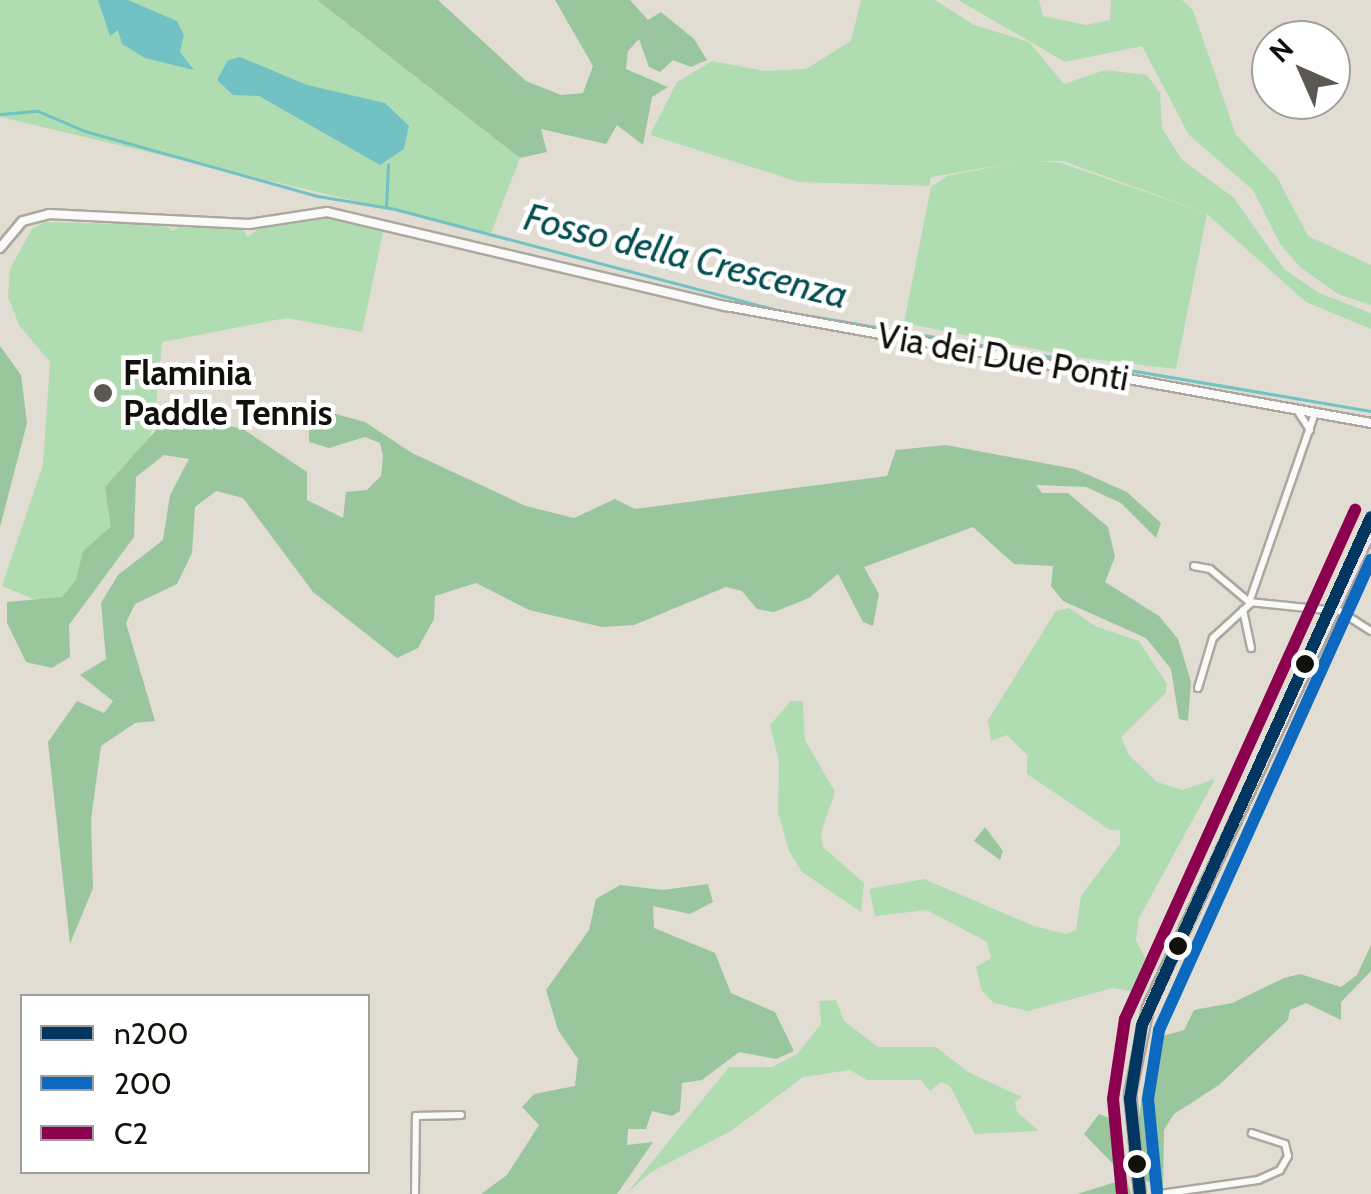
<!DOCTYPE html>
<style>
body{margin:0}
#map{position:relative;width:1371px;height:1194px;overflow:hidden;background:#e1ddd3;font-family:Cabin,sans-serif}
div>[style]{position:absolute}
.green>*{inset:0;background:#b0dcb1}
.forest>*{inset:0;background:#9ac69d}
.water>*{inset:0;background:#72c2c4}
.stream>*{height:2.5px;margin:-1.25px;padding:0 1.25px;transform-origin:1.25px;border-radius:1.25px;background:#72c2c4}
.roads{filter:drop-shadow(2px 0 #aca8a1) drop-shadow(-2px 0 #aca8a1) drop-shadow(0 2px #aca8a1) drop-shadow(0 -2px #aca8a1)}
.minor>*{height:6px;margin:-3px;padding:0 3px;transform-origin:3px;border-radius:3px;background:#fafaf8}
.tertiary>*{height:8px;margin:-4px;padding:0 4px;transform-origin:4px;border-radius:4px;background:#fafaf8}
.primary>*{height:10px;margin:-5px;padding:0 5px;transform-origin:5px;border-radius:5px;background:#efe7e7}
.bus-1>*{height:12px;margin:-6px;padding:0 6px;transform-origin:6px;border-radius:6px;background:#00365f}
.bus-2>*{height:12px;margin:-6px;padding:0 6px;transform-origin:6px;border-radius:6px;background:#0c69bf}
.bus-3>*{height:12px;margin:-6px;padding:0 6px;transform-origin:6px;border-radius:6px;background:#8b004f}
.dots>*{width:28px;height:28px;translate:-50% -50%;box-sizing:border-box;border:5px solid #fff;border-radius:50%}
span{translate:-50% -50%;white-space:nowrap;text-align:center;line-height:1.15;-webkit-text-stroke:9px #fff;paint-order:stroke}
.street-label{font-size:35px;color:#12100a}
.poi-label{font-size:35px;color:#12100a;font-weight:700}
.left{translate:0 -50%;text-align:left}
.water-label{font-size:38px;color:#044d50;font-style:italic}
.legend{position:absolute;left:20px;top:994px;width:350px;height:180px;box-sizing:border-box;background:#fff;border:2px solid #a09f9d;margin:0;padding:12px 18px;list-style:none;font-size:30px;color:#12100a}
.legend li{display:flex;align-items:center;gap:20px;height:50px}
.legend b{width:50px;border:2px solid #a09f9d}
.north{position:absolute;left:1251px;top:20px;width:100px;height:100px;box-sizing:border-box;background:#fff;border:2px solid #a09f9d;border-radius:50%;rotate:315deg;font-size:28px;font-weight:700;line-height:40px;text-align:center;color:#12100a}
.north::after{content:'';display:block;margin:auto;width:35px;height:45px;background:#5a5850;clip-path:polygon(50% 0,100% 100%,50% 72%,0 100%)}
</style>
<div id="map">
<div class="green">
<i style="clip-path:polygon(0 0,317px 0,520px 158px,491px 233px,0 117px)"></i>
<i style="clip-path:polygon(evenodd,861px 0,935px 0,974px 25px,1029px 42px,1064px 84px,1105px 70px,1147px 75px,1160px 93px,1162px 128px,1182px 160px,1233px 197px,1284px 269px,1319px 293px,1371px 313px,1371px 329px,1306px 302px,1207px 214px,1176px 369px,1075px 357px,904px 323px,931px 187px,947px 176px,1013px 163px,931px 177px,929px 186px,799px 182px,650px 135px,677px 82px,712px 61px,764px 71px,806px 69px,851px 41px,861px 0,1039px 161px,1063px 161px,1206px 213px,1061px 163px,1039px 161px)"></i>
<i style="clip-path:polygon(958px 0,1039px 0,1043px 16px,1086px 25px,1110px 20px,1111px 0,1182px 0,1193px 10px,1236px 135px,1277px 177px,1308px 236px,1371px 265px,1371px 305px,1338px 294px,1301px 268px,1280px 244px,1253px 190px,1189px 135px,1142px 46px,1065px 62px)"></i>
<i style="clip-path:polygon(327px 215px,384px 228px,362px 332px,286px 318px,162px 342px,154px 424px,108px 556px,71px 615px,2px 586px,43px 465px,50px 362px,19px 325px,8px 296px,10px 269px,32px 229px,44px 222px,165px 225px,173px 231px,184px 224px,241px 226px,248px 237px,259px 228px)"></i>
<i style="clip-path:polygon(1069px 608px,1095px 626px,1139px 641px,1167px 684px,1166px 693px,1121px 737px,1129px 755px,1157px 782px,1183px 790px,1215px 779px,1139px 918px,1136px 940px,1145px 958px,1132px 991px,1113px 988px,1028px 1011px,994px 1003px,982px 991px,976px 967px,991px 958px,987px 942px,927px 910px,875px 916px,869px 889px,924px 879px,1034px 926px,1066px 934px,1076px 930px,1081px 896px,1120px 844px,1120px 830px,1110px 830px,1027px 774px,1027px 755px,1007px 735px,991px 741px,988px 720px,1056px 611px)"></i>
<i style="clip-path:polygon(791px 701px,803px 701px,805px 740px,835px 792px,821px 833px,823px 847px,864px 883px,861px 912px,802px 872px,789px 851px,778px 812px,779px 761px,770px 725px)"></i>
<i style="clip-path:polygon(836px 1000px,844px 1021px,878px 1047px,936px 1047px,968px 1072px,1022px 1097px,1015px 1102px,1017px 1112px,1039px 1131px,975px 1134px,950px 1086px,941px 1082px,930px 1091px,921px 1080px,867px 1080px,850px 1070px,803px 1077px,731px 1131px,651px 1172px,626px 1194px,729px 1067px,772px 1067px,797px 1054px,821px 1024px,819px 1001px)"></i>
</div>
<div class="forest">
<i style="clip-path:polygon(317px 0,438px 0,526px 81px,561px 95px,583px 93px,593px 66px,555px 0,630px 0,648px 20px,661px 12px,694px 39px,707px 60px,691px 67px,673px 60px,660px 72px,649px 67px,639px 39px,628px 51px,626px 69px,668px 87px,652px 97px,643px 145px,617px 125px,606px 144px,541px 129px,547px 152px,520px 158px)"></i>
<i style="clip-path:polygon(0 346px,21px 375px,27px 423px,0 527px)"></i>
<i style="clip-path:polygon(332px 413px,365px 422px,412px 453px,526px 506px,574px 518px,615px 499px,635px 509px,887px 476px,896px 450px,946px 445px,1075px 469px,1127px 492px,1161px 523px,1156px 538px,1121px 503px,1086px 487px,1036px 485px,1042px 493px,1068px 493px,1108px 527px,1115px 557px,1105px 582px,1159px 616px,1178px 639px,1191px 682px,1188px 721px,1179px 719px,1171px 669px,1146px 638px,1063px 601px,1051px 586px,1053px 566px,1014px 564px,973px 527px,864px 567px,879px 594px,873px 626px,863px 622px,838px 574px,809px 598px,774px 612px,757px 609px,742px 591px,726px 587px,634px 625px,602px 627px,529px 610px,476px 583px,435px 596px,434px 619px,418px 648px,397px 658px,313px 592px,243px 498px,216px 491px,195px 507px,192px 553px,177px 584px,135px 604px,126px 623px,155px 721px,135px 723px,101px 746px,91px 820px,93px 888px,70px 944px,48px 742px,77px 701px,104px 713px,113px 701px,80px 675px,106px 659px,101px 603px,118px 575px,163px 540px,170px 495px,189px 459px,164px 455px,136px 477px,134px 537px,69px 625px,70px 657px,52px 668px,26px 662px,7px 623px,7px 602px,62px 597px,76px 580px,83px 551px,111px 527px,105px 487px,158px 428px,207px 421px,243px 429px,307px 472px,307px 500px,343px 518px,346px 492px,367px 490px,381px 476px,383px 457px,380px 443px,365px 437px,329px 448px,309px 442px,309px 429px)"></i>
<i style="clip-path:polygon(985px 827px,1003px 851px,1000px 860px,974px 841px)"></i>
<i style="clip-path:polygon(708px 884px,713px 902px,690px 914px,653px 906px,654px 928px,715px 953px,731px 993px,775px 1012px,794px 1051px,776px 1059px,739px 1052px,702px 1080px,682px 1083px,680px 1111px,672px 1116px,652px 1111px,646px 1129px,628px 1129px,627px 1145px,653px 1142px,617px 1194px,481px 1194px,507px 1175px,539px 1125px,522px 1107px,534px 1094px,575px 1086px,578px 1059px,558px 1030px,546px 990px,589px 930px,596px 899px,620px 885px,663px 890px)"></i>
<i style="clip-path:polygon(1371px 945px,1371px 971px,1341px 1002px,1341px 1020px,1306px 1003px,1290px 1010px,1288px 1020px,1219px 1085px,1174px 1114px,1164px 1130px,1163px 1189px,1145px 1180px,1137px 1134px,1143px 1088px,1156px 1066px,1150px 1055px,1155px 1038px,1184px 1030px,1194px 1010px,1232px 1003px,1284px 978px,1300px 974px,1341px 987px,1357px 975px)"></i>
<i style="clip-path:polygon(1099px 1114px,1110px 1118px,1131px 1194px,1077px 1194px,1119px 1181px,1116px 1167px,1084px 1134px)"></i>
</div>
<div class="water">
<i style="clip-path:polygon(98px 0,128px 0,177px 21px,184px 35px,180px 52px,194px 70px,145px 58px,122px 44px,118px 30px,110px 36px)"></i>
<i style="clip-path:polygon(240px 57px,307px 85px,385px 103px,409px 126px,404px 149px,380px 165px,259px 96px,233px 95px,217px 80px,228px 60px)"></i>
</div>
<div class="stream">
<i style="left:0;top:114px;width:38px;rotate:-5deg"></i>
<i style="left:38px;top:111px;width:51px;rotate:23.1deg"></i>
<i style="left:85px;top:131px;width:242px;rotate:15.6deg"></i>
<i style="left:318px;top:196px;width:78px;rotate:9.6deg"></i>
<i style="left:395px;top:209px;width:394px;rotate:14.8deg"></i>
<i style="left:776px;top:310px;width:604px;rotate:9.63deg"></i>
<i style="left:386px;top:208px;width:43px;rotate:-87.3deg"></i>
</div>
<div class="roads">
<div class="minor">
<i style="left:1297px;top:410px;width:24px;rotate:57deg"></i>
<i style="left:1315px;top:413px;width:200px;rotate:109.2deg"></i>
<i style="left:1249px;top:602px;width:78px;rotate:5.9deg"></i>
<i style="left:1194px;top:566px;width:16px;rotate:11deg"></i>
<i style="left:1210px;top:569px;width:50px;rotate:40.1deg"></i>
<i style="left:1335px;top:608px;width:43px;rotate:32.6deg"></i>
<i style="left:1243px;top:610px;width:39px;rotate:78deg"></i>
<i style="left:1198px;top:688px;width:52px;rotate:-73.3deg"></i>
<i style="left:1213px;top:638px;width:50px;rotate:-42.6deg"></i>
<i style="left:415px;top:1194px;width:78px;rotate:-89.3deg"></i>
<i style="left:416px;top:1116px;width:45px;rotate:-1.3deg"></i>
<i style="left:1160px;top:1194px;width:99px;rotate:-8.1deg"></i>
<i style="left:1258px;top:1180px;width:24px;rotate:-24deg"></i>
<i style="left:1280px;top:1170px;width:16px;rotate:-60deg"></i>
<i style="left:1288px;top:1156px;width:12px;rotate:-104deg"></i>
<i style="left:1285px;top:1144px;width:35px;rotate:-162deg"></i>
</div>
<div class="tertiary">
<i style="left:0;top:248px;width:35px;rotate:-50deg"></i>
<i style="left:23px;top:221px;width:27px;rotate:-15deg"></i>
<i style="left:49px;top:214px;width:200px;rotate:2.9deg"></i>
<i style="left:249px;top:224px;width:79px;rotate:-8.7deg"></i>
<i style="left:327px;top:212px;width:410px;rotate:13.3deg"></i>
<i style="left:726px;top:306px;width:656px;rotate:10.28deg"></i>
</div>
<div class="primary">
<i style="left:1140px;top:1194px;width:100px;rotate:-95.7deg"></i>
<i style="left:1130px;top:1094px;width:88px;rotate:-78.2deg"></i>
<i style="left:1148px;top:1008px;width:527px;rotate:-64.99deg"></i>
</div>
</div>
<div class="bus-1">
<i style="left:1140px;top:1194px;width:96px;rotate:-96deg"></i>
<i style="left:1130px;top:1099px;width:75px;rotate:-80.8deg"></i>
<i style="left:1142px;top:1025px;width:557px;rotate:-65.73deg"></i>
</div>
<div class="bus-2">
<i style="left:1157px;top:1192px;width:93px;rotate:-95.5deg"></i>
<i style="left:1148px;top:1099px;width:70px;rotate:-80.9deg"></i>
<i style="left:1159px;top:1030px;width:516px;rotate:-65.72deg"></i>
</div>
<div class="bus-3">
<i style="left:1122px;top:1194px;width:95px;rotate:-95.4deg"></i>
<i style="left:1113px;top:1099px;width:81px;rotate:-81.5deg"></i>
<i style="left:1125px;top:1019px;width:559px;rotate:-65.68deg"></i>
</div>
<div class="dots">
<i style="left:103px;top:393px;background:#5a5850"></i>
<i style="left:1305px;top:664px;background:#12100a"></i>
<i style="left:1178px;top:946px;background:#12100a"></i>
<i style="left:1137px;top:1164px;background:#12100a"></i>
</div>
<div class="street-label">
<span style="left:1003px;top:357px;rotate:10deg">Via dei Due Ponti</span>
</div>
<div class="poi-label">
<span class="left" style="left:123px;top:393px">Flaminia<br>Paddle Tennis</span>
</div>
<div class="water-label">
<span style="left:686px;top:256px;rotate:14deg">Fosso della Crescenza</span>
</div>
<ul class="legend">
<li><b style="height:12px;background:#00365f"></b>n200</li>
<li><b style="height:12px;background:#0c69bf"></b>200</li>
<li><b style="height:12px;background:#8b004f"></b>C2</li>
</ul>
<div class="north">N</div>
</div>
